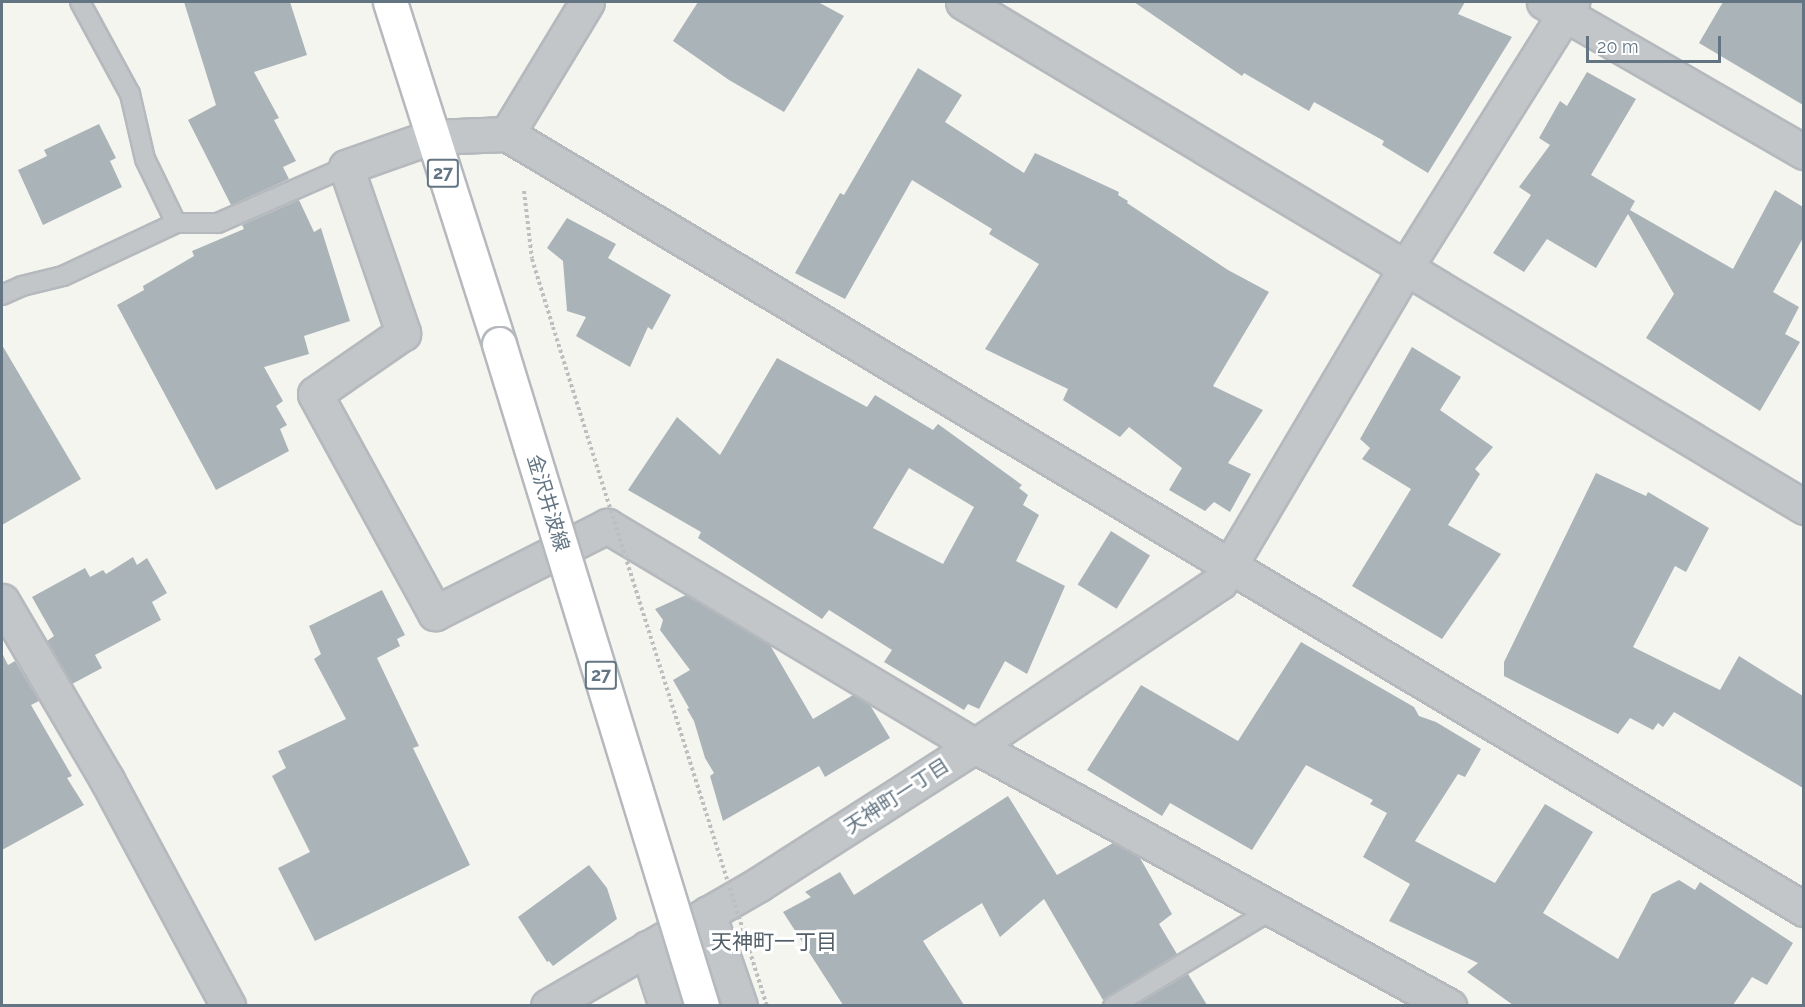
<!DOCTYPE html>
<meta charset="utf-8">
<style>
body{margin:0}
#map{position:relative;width:1805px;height:1007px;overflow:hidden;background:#f5f5f0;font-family:Raleway,"Noto Sans JP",sans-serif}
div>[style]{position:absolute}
.building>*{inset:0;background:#aab3b7;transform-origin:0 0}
.path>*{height:4px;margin-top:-2px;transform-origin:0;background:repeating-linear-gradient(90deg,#bcbec0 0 3px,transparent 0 6px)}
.roads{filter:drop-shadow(2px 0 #b5b9bd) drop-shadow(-2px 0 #b5b9bd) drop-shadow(0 2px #b5b9bd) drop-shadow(0 -2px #b5b9bd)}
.service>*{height:18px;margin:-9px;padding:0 9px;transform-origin:9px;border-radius:9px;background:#c2c6c9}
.minor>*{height:33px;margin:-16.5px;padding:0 16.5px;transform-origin:16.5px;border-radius:16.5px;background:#c2c6c9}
.tertiary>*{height:33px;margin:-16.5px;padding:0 16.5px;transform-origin:16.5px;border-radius:16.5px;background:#c2c6c9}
.primary>*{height:33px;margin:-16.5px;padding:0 16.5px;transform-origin:16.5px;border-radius:16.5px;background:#fff}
.path-bridge>*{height:4px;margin-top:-2px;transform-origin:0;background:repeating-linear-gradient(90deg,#bcbec0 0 3px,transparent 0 6px)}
.bridges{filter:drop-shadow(2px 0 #b5b9bd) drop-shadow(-2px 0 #b5b9bd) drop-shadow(0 2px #b5b9bd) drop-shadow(0 -2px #b5b9bd)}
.primary-bridge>*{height:33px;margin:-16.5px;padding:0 16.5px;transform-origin:16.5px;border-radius:16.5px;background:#fff}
span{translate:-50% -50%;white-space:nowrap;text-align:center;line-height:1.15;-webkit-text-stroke:6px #fff;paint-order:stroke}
.shield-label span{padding:2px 4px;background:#fff;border:2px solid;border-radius:4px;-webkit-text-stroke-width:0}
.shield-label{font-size:18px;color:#637583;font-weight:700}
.street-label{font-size:20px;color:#637583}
.neighbourhood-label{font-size:21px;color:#515e67}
.frame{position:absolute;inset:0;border:3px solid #637583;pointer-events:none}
.scale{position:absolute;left:1586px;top:36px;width:135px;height:27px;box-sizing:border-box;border:3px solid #637583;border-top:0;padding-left:8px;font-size:18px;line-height:21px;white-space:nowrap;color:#637583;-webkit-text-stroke:4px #fff;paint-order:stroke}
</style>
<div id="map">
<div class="building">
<i style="clip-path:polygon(184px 2px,290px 2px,307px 55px,254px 72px,279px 118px,274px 120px,296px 161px,283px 167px,289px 179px,231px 205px,188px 120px,216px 105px)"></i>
<i style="clip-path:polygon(698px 2px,818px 2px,844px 16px,784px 112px,729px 80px,673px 41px)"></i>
<i style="clip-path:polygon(1134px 2px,1465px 2px,1458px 14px,1512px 37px,1428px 173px,1382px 145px,1384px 141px,1314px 102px,1309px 111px,1244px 73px,1242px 76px)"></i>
<i style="clip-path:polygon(1723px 2px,1803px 2px,1803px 105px,1699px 43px)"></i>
<i style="clip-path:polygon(918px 68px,962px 95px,945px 122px,1024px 173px,1035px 153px,1119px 192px,1118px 195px,1128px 201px,1127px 203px,1228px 270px,1269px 292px,1213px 386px,1263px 410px,1228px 463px,1251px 474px,1230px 512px,1214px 502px,1205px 511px,1169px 490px,1182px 468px,1129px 427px,1120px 437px,1063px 400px,1068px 389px,985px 349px,1039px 264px,989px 234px,992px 229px,912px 180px,845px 299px,795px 273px,840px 193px,844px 195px)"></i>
<i style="clip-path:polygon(1587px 72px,1636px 99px,1591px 175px,1635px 201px,1630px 210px,1733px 269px,1775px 190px,1803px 207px,1803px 238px,1773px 292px,1799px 307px,1785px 334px,1800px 342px,1760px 411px,1646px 338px,1674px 294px,1628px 214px,1596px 268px,1547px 239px,1524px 272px,1493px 253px,1531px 195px,1519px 187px,1550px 145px,1539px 138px,1560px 101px,1567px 106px)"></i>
<i style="clip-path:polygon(99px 124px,116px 158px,110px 161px,122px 187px,43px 225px,18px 170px,47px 156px,44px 150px)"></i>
<i style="clip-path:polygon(299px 200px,314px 232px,321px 228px,350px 321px,304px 336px,309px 354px,264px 367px,283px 401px,276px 406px,287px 425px,280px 429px,289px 451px,216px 490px,117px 305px,144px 290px,143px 286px,194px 256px,192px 251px,244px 229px,242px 225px)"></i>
<i style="clip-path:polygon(567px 218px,616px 244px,608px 258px,671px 295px,652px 330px,648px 327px,630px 367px,576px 336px,586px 317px,567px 311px,563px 261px,547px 248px)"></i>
<i style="clip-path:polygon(2px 345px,81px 479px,2px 525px)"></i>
<i style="clip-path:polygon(1412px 347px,1461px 377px,1440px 410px,1493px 447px,1475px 469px,1480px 474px,1448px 525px,1501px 554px,1442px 639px,1352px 586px,1411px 489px,1362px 459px,1370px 448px,1360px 439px)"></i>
<i style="clip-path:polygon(evenodd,777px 358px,867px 407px,875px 395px,933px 430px,938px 424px,1022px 485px,1019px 488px,1028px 495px,1023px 505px,1039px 515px,1016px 561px,1065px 586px,1027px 674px,1005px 661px,979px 709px,968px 704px,964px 710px,884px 662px,892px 650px,829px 610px,822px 619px,698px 538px,701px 532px,628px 490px,677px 417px,720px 455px,777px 358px,909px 468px,974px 507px,943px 564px,873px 528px,909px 468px)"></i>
<i style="clip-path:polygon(1596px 473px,1646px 496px,1648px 492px,1709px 528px,1686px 572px,1675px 566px,1633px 647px,1720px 690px,1739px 656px,1803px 696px,1803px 788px,1674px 712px,1663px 727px,1658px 723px,1653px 730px,1630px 718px,1618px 734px,1504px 676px,1504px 662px)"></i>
<i style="left:1111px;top:531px;width:46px;height:63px;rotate:32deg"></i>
<i style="clip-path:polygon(133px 557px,137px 565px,147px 558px,167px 593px,152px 602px,161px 620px,95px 655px,102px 668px,72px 684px,47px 641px,54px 636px,32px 597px,85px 568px,90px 577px,103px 570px,106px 574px)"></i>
<i style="clip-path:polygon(382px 590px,405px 635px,397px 639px,400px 646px,377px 658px,419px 746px,413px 748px,470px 865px,315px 941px,278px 868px,310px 852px,272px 776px,286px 768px,278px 751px,346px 719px,314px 659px,321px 654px,309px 626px)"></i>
<i style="clip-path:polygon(686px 595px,770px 645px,813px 719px,853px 695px,870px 705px,890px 738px,825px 777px,819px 766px,723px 821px,710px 776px,714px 773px,705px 758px,694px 721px,687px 709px,689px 708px,673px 680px,690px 670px,660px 630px,663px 620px,655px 609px)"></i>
<i style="clip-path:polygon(1301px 642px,1414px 707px,1419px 716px,1436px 722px,1481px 749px,1465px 777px,1458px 774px,1415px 841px,1495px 883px,1545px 804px,1593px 832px,1543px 913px,1618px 959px,1652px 894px,1679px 880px,1695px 890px,1700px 882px,1793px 943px,1767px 985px,1752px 977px,1733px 1005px,1513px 1005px,1467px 972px,1478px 963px,1389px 921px,1410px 884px,1363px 857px,1387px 813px,1370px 804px,1373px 800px,1306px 765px,1252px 850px,1170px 803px,1162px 816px,1087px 770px,1141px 685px,1238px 741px)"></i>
<i style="clip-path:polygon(2px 653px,8px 665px,15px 661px,39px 701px,31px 705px,72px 776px,67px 778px,84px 805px,2px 850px)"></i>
<i style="clip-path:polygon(1008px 796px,1057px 875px,1113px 843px,1140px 858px,1172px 914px,1159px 924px,1177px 954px,1103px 1000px,1044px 899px,1000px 937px,982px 903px,923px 941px,964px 1005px,843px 1005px,783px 912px,811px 897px,805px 892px,840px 872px,854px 895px)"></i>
<i style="clip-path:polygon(589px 865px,607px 888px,617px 919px,553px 966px,549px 961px,547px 962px,518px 917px)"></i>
<i style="clip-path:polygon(1188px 974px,1207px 1005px,1136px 1005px)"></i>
</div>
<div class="path">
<i style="left:524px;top:191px;width:68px;rotate:83.3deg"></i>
<i style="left:532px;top:259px;width:71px;rotate:72.8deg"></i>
</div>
<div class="roads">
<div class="service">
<i style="left:80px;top:2px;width:105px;rotate:61.5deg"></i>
<i style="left:130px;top:94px;width:67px;rotate:77deg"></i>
<i style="left:145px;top:159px;width:71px;rotate:64.2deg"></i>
<i style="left:2px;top:295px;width:22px;rotate:-24deg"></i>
<i style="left:22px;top:286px;width:42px;rotate:-13.7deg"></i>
<i style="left:63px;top:276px;width:125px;rotate:-25.1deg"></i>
<i style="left:176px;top:223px;width:42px"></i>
<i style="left:218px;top:223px;width:140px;rotate:-23.6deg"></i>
<i style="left:1113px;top:1006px;width:187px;rotate:-31.2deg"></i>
</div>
<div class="minor">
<i style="left:587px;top:2px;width:154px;rotate:121.2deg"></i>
<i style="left:507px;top:134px;width:76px;rotate:177.7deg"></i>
<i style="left:431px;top:137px;width:90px;rotate:160.6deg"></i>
<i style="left:346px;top:167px;width:176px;rotate:71deg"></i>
<i style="left:403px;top:333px;width:107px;rotate:145.3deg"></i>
<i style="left:315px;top:394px;width:250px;rotate:61.3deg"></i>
<i style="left:435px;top:613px;width:193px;rotate:-26.8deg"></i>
<i style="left:607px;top:526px;width:429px;rotate:30.9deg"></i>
<i style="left:975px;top:746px;width:541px;rotate:28.75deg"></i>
<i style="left:1544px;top:2px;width:300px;rotate:30deg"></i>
<i style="left:507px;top:134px;width:1511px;rotate:30.86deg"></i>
<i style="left:2px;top:601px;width:208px;rotate:59.6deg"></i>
<i style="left:107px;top:780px;width:256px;rotate:61.8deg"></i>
<i style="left:708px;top:913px;width:98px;rotate:71deg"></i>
<i style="left:647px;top:948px;width:61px;rotate:71.9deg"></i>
<i style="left:548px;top:1006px;width:244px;rotate:-30deg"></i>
<i style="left:759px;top:884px;width:256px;rotate:-32.6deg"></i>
<i style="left:975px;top:746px;width:295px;rotate:-33.8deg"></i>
<i style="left:1220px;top:582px;width:366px;rotate:-59.4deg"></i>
<i style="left:1406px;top:267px;width:313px;rotate:-57.9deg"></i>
</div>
<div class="tertiary">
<i style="left:963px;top:2px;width:981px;rotate:30.98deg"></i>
</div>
<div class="primary">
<i style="left:390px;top:2px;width:359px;rotate:72.3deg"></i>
</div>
</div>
<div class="path-bridge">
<i style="left:553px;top:327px;width:712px;rotate:72.51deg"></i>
</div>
<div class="bridges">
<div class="primary-bridge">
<i style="left:499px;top:344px;width:692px;rotate:72.95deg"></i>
</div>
</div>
<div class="shield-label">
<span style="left:443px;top:173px">27</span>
<span style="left:601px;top:675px">27</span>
</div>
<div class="street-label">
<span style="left:548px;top:503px;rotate:73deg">金沢井波線</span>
<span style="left:897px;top:796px;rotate:-33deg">天神町一丁目</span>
</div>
<div class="neighbourhood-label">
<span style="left:774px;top:942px">天神町一丁目</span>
</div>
<div class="frame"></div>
<div class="scale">20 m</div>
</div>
